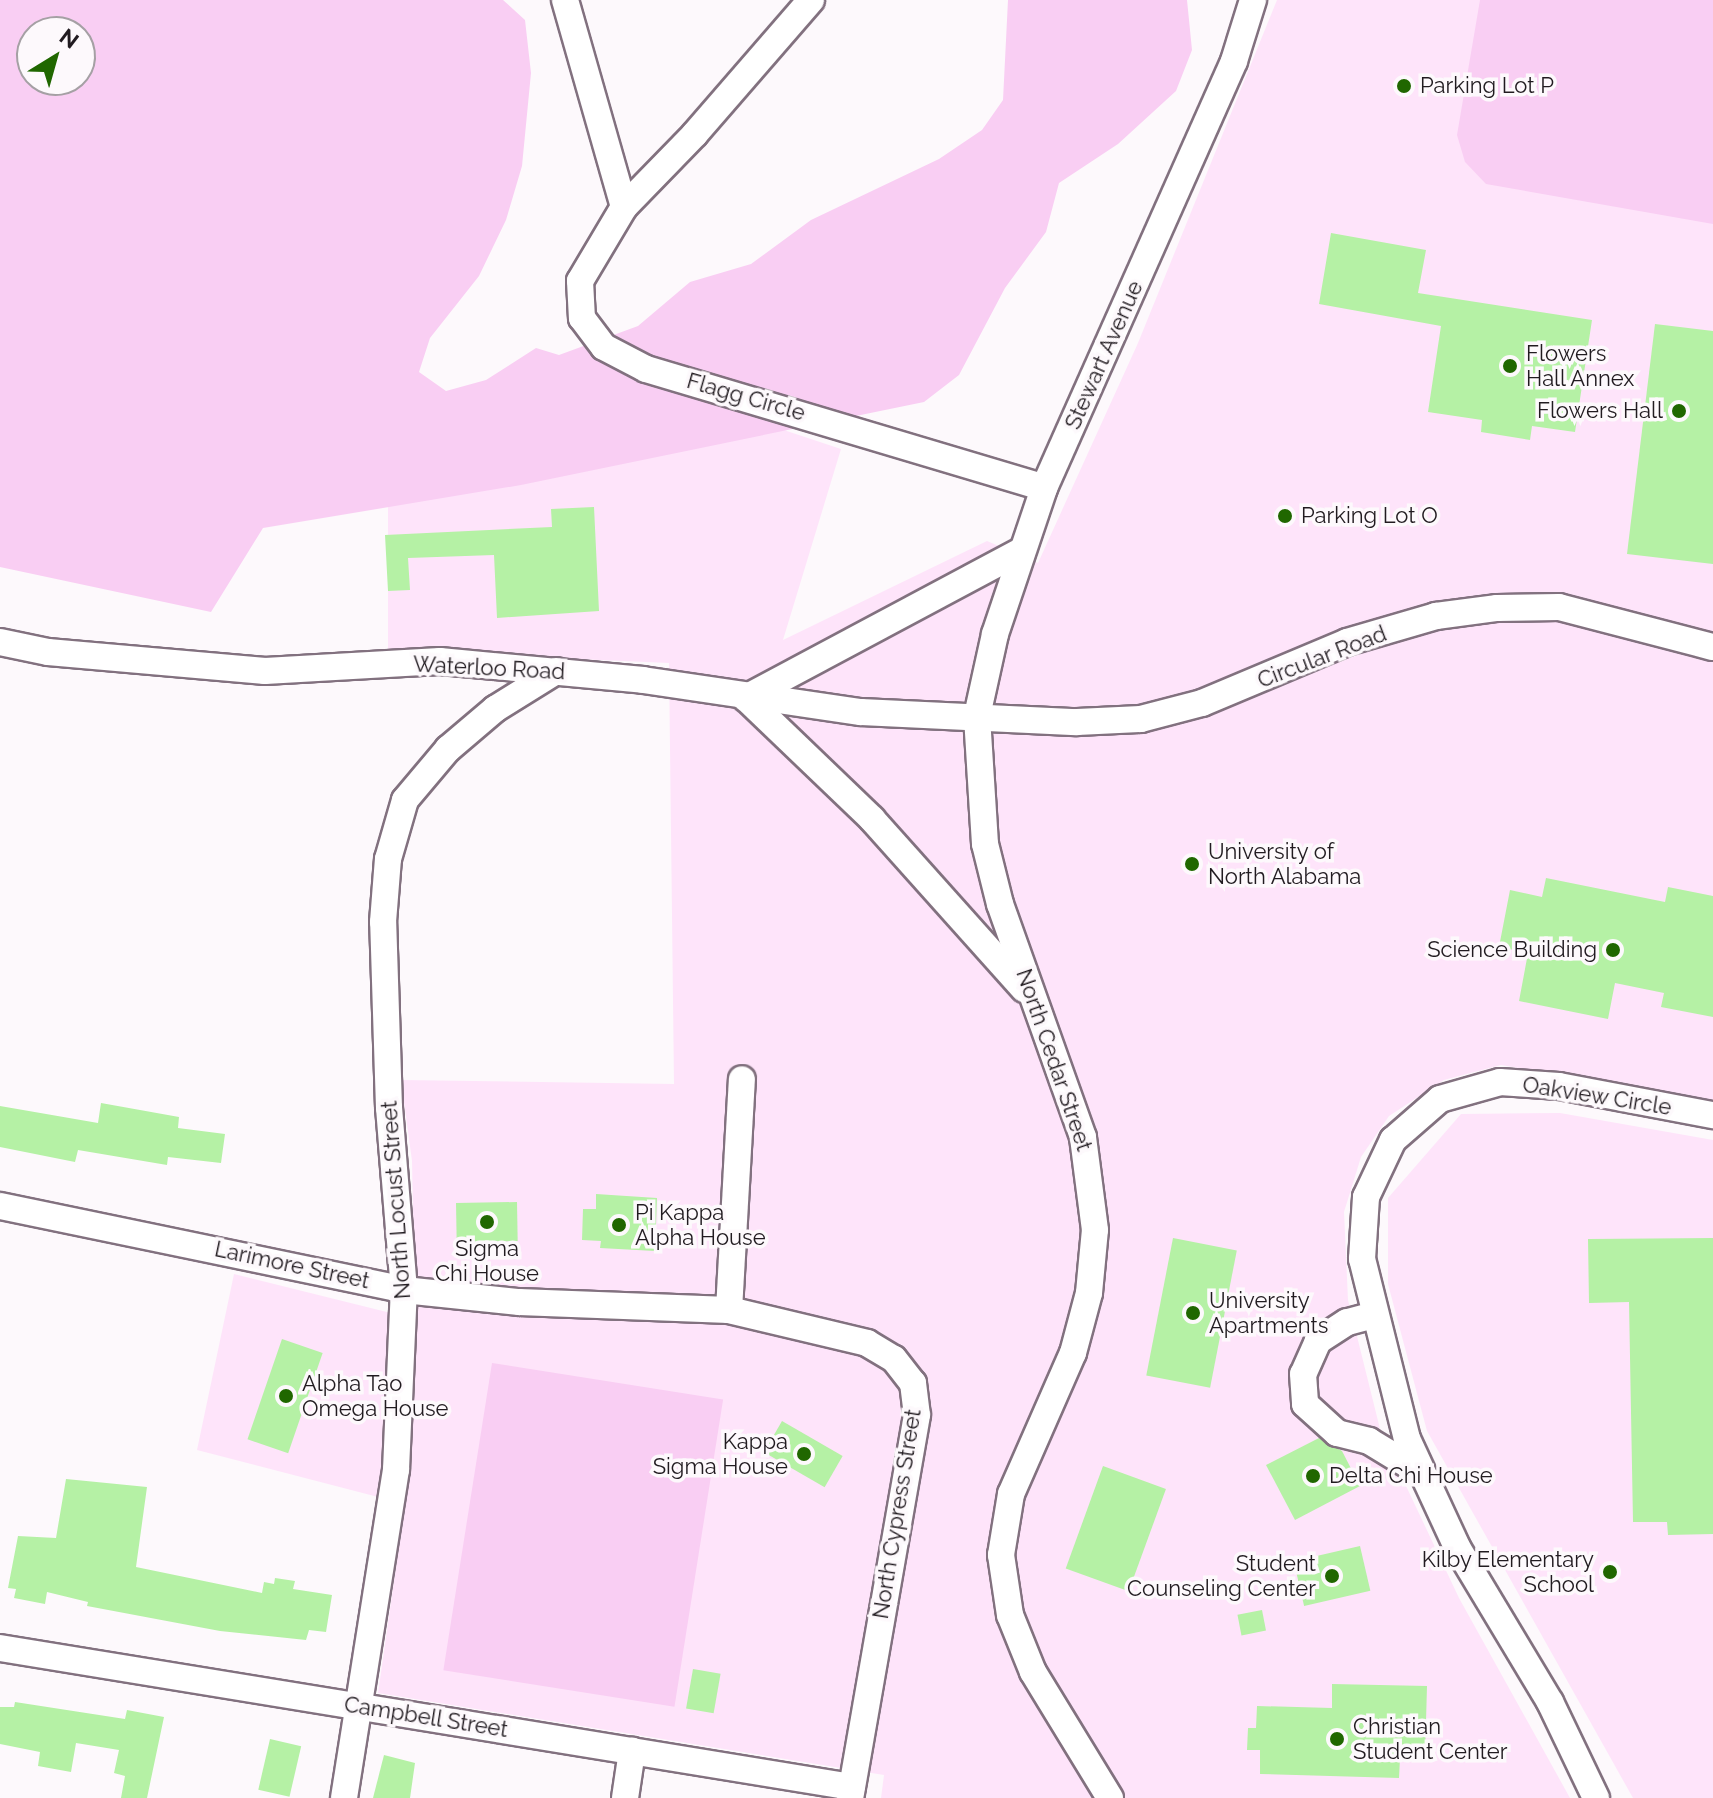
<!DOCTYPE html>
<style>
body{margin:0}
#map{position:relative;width:1713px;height:1798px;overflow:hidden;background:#fdf9fc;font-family:Raleway,sans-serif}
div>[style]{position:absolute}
.built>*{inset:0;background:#fee4fa}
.green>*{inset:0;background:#f9cef3;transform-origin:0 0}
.building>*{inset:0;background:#b5f1a5;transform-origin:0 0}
.roads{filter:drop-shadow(2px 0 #82717f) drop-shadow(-2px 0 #82717f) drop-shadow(0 2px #82717f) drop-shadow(0 -2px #82717f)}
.minor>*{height:26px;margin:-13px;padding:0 13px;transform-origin:13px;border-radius:13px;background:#fff}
.dots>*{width:22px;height:22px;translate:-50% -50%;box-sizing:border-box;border:4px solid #fdf9fc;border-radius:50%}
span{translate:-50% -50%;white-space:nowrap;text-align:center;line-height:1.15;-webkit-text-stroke:7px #fdf9fc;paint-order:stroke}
.poi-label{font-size:22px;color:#211b20}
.left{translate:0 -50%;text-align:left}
.right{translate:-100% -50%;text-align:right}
.street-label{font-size:22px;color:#211b20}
.north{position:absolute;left:16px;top:16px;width:80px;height:80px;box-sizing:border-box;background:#fdf9fc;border:2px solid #a5a0a4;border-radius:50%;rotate:37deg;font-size:22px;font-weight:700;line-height:32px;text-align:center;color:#211b20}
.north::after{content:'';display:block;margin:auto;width:28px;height:36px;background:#206700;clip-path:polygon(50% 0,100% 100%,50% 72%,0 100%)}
</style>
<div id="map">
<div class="built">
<i style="clip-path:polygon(1277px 0,1713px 0,1713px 1103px,1501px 1065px,1444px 1080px,1389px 1116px,1361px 1157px,1344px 1212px,1348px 1300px,1381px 1433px,1459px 1598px,1570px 1798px,881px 1798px,884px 1775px,378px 1693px,405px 1504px,197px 1450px,234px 1274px,415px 1319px,412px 1161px,401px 1080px,674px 1084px,669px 663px,388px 651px,388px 475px,736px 414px,841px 449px,783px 640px,987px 541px,1038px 563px,1138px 343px)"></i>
<i style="clip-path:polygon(1560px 1113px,1713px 1140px,1713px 1798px,1633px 1798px,1427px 1431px,1388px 1284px,1388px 1198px,1461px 1114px)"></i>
</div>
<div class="green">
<i style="clip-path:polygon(evenodd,0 0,503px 0,525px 20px,531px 73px,522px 166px,506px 220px,479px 276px,430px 338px,419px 372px,446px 391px,486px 380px,536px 348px,559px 355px,638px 326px,690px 282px,751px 264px,811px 220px,939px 159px,982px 130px,1003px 100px,1008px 0,1187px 0,1192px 50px,1176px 91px,1118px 144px,1059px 183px,1046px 232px,1005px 288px,959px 375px,924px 402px,521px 485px,263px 528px,211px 612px,0 567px,0 0,32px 32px,80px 32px,80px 80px,32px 80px,32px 32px)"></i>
<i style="clip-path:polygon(1480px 0,1713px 0,1713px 224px,1486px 184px,1465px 162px,1457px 135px)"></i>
<i style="left:492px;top:1363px;width:234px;height:311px;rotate:9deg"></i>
</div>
<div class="building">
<i style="clip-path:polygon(1331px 233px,1426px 250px,1418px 293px,1592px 320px,1575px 432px,1532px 426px,1530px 440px,1481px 432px,1482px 420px,1428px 412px,1441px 326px,1319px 304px)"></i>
<i style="clip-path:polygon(1655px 324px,1713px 331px,1713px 564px,1627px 554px)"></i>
<i style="clip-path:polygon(594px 507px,599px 611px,497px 618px,494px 555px,408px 558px,410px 590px,388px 591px,385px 535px,552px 527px,551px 509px)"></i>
<i style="clip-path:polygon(1546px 878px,1665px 902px,1668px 887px,1713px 896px,1713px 1017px,1661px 1007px,1664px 993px,1615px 983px,1608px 1019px,1519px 1001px,1528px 953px,1499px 947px,1510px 890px,1542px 897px)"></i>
<i style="clip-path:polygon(101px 1103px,179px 1117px,178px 1128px,225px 1134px,221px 1163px,168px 1157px,167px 1165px,78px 1150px,75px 1162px,0 1147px,0 1106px,98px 1123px)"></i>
<i style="clip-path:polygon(596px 1194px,657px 1198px,655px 1251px,600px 1248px,601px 1241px,582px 1240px,583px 1209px,596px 1209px)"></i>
<i style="left:517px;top:1202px;width:39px;height:61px;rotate:89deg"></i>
<i style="left:1173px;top:1238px;width:65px;height:140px;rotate:11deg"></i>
<i style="clip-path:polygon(1713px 1238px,1713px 1534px,1668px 1535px,1667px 1522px,1633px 1522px,1629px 1302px,1589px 1303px,1588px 1239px)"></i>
<i style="left:282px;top:1339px;width:43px;height:106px;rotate:19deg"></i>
<i style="left:782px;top:1421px;width:70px;height:36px;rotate:30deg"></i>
<i style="clip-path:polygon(1319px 1438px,1342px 1451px,1360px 1486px,1295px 1520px,1266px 1465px)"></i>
<i style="left:1103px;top:1466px;width:67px;height:109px;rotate:20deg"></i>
<i style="clip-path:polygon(66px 1479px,147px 1487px,136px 1567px,262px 1593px,264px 1582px,274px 1584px,275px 1578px,295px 1581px,293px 1589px,332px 1595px,326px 1632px,309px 1630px,306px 1640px,220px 1631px,87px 1606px,88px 1602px,47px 1592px,45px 1604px,14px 1598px,16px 1589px,8px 1588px,18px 1536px,56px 1538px)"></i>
<i style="left:1360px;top:1546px;width:46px;height:68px;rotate:77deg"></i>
<i style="left:1262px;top:1610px;width:21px;height:25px;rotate:79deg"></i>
<i style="left:693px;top:1669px;width:28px;height:40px;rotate:10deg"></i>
<i style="clip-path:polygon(1332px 1684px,1427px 1686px,1425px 1758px,1400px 1758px,1399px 1778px,1260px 1774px,1260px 1750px,1247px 1750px,1248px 1728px,1256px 1728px,1257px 1706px,1332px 1708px)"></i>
<i style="clip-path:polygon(15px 1702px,125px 1719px,127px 1710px,164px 1717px,147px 1798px,121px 1798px,125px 1776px,114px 1773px,119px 1750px,76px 1743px,71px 1772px,38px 1766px,40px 1752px,0 1744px,0 1707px,14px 1707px)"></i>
<i style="left:270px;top:1739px;width:32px;height:52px;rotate:13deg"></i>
<i style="clip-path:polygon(384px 1755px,415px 1763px,410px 1798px,373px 1798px)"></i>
</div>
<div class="roads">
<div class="minor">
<i style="left:565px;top:0;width:215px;rotate:74.1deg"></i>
<i style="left:811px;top:0;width:177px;rotate:130.9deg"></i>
<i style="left:695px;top:134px;width:102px;rotate:134.2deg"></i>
<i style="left:624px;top:207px;width:86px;rotate:120.7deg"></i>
<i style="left:580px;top:281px;width:37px;rotate:87deg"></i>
<i style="left:582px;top:318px;width:36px;rotate:53deg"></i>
<i style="left:604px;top:347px;width:47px;rotate:27.6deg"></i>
<i style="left:646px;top:369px;width:415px;rotate:16.6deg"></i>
<i style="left:1019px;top:552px;width:310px;rotate:151.9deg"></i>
<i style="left:746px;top:698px;width:175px;rotate:43.8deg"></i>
<i style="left:872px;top:819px;width:228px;rotate:48.2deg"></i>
<i style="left:0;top:642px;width:49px;rotate:11.8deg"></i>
<i style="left:48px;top:652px;width:218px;rotate:5deg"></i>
<i style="left:265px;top:671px;width:175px;rotate:-3.3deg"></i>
<i style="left:440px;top:661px;width:204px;rotate:5.3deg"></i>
<i style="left:643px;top:680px;width:220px;rotate:8.4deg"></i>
<i style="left:861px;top:712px;width:216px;rotate:2.7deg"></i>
<i style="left:1077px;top:722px;width:64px;rotate:-2.7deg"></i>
<i style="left:1141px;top:719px;width:63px;rotate:-14.7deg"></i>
<i style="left:1202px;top:703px;width:157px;rotate:-22.8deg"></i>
<i style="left:1347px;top:642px;width:93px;rotate:-16.3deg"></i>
<i style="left:1436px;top:616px;width:62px;rotate:-7.5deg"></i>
<i style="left:1497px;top:608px;width:62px;rotate:-0.9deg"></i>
<i style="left:1559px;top:607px;width:159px;rotate:14.6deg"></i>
<i style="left:0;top:1206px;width:413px;rotate:11.7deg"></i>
<i style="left:404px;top:1290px;width:116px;rotate:6deg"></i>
<i style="left:519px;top:1302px;width:210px;rotate:2.2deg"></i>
<i style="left:729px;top:1310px;width:142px;rotate:13.4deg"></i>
<i style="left:867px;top:1343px;width:31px;rotate:31deg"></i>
<i style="left:894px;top:1359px;width:31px;rotate:52deg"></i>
<i style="left:913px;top:1383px;width:32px;rotate:83deg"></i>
<i style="left:917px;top:1415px;width:389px;rotate:99.9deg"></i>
<i style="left:729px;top:1310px;width:231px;rotate:-86.8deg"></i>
<i style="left:1374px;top:1315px;width:28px;rotate:165deg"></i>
<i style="left:1347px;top:1322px;width:35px;rotate:147deg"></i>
<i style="left:1318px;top:1341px;width:36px;rotate:114deg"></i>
<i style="left:1303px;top:1374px;width:30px;rotate:86deg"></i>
<i style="left:1305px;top:1404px;width:43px;rotate:42.2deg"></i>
<i style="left:1337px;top:1433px;width:33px;rotate:14deg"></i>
<i style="left:1369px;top:1441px;width:60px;rotate:31.3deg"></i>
<i style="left:0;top:1648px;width:863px;rotate:9.27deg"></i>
<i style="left:344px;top:1798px;width:332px;rotate:-81deg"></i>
<i style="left:396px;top:1470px;width:180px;rotate:-87.5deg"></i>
<i style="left:404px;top:1290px;width:183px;rotate:-94.7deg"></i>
<i style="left:389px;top:1108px;width:186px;rotate:-91.8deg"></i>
<i style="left:383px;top:922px;width:63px;rotate:-85.5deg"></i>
<i style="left:388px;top:859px;width:61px;rotate:-73.9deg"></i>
<i style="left:405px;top:800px;width:67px;rotate:-49.9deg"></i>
<i style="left:448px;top:749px;width:62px;rotate:-40.4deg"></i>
<i style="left:495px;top:709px;width:72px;rotate:-31.9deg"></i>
<i style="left:625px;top:1798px;width:48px;rotate:-81.5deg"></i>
<i style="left:1110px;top:1798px;width:148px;rotate:-121.4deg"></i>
<i style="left:1033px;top:1672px;width:61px;rotate:-112deg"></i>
<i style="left:1010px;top:1615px;width:61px;rotate:-98.5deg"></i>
<i style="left:1001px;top:1555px;width:62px;rotate:-80.7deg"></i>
<i style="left:1011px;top:1494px;width:154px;rotate:-66.3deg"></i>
<i style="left:1073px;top:1353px;width:62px;rotate:-75.1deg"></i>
<i style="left:1089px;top:1293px;width:63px;rotate:-84.6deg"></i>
<i style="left:1095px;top:1230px;width:94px;rotate:-97.4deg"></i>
<i style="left:1083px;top:1137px;width:247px;rotate:-109.6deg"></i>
<i style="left:1000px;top:904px;width:62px;rotate:-104deg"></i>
<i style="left:985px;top:844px;width:128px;rotate:-93.6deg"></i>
<i style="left:977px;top:716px;width:84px;rotate:-77.6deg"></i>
<i style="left:995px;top:634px;width:154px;rotate:-71.4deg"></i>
<i style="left:1044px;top:488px;width:467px;rotate:-66deg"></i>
<i style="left:1234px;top:61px;width:64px;rotate:-72.7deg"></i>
<i style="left:1596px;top:1798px;width:106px;rotate:-115.6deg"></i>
<i style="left:1550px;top:1702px;width:181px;rotate:-121deg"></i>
<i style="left:1457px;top:1547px;width:119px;rotate:-114.8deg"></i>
<i style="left:1407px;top:1439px;width:186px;rotate:-104deg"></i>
<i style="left:1362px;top:1259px;width:62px;rotate:-86.3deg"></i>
<i style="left:1366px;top:1197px;width:63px;rotate:-64.7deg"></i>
<i style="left:1393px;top:1140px;width:62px;rotate:-41.1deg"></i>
<i style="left:1440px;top:1099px;width:62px;rotate:-15.8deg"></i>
<i style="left:1500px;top:1082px;width:59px;rotate:3.9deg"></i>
<i style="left:1559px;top:1086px;width:157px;rotate:10.7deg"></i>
</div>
</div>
<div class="dots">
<i style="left:1404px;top:86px;background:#206700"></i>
<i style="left:1510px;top:366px;background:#206700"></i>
<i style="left:1679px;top:411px;background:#206700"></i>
<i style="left:1285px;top:516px;background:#206700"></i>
<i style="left:1192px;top:864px;background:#206700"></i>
<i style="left:1613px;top:950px;background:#206700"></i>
<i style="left:487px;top:1222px;background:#206700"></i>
<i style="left:619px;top:1225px;background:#206700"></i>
<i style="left:1193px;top:1313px;background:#206700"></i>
<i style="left:286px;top:1396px;background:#206700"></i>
<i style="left:804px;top:1454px;background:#206700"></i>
<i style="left:1313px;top:1476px;background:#206700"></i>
<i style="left:1610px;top:1572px;background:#206700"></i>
<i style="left:1332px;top:1576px;background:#206700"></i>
<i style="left:1337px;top:1739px;background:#206700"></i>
</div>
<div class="poi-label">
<span class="left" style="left:1420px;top:86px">Parking Lot P</span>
<span class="left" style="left:1526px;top:366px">Flowers<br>Hall Annex</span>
<span class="right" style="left:1663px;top:411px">Flowers Hall</span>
<span class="left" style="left:1301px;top:516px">Parking Lot O</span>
<span class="left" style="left:1208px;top:864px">University of<br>North Alabama</span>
<span class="right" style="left:1597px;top:950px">Science Building</span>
<span class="left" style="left:635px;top:1225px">Pi Kappa<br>Alpha House</span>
<span style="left:487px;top:1261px">Sigma<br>Chi House</span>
<span class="left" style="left:1209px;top:1313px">University<br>Apartments</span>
<span class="left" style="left:302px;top:1396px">Alpha Tao<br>Omega House</span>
<span class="right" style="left:788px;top:1454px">Kappa<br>Sigma House</span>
<span class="left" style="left:1329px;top:1476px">Delta Chi House</span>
<span class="right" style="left:1594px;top:1572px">Kilby Elementary<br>School</span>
<span class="right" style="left:1316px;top:1576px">Student<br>Counseling Center</span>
<span class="left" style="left:1353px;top:1739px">Christian<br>Student Center</span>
</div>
<div class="street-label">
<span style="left:1104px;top:355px;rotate:-66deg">Stewart Avenue</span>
<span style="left:746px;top:397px;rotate:16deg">Flagg Circle</span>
<span style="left:1322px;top:657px;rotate:-21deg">Circular Road</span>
<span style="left:489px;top:668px;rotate:3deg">Waterloo Road</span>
<span style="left:1054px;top:1060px;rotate:71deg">North Cedar Street</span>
<span style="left:1597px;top:1096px;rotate:9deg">Oakview Circle</span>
<span style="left:396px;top:1200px;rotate:-94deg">North Locust Street</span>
<span style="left:292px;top:1265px;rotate:12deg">Larimore Street</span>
<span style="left:897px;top:1514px;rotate:-81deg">North Cypress Street</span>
<span style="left:426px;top:1717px;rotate:9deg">Campbell Street</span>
</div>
<div class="north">N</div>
</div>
